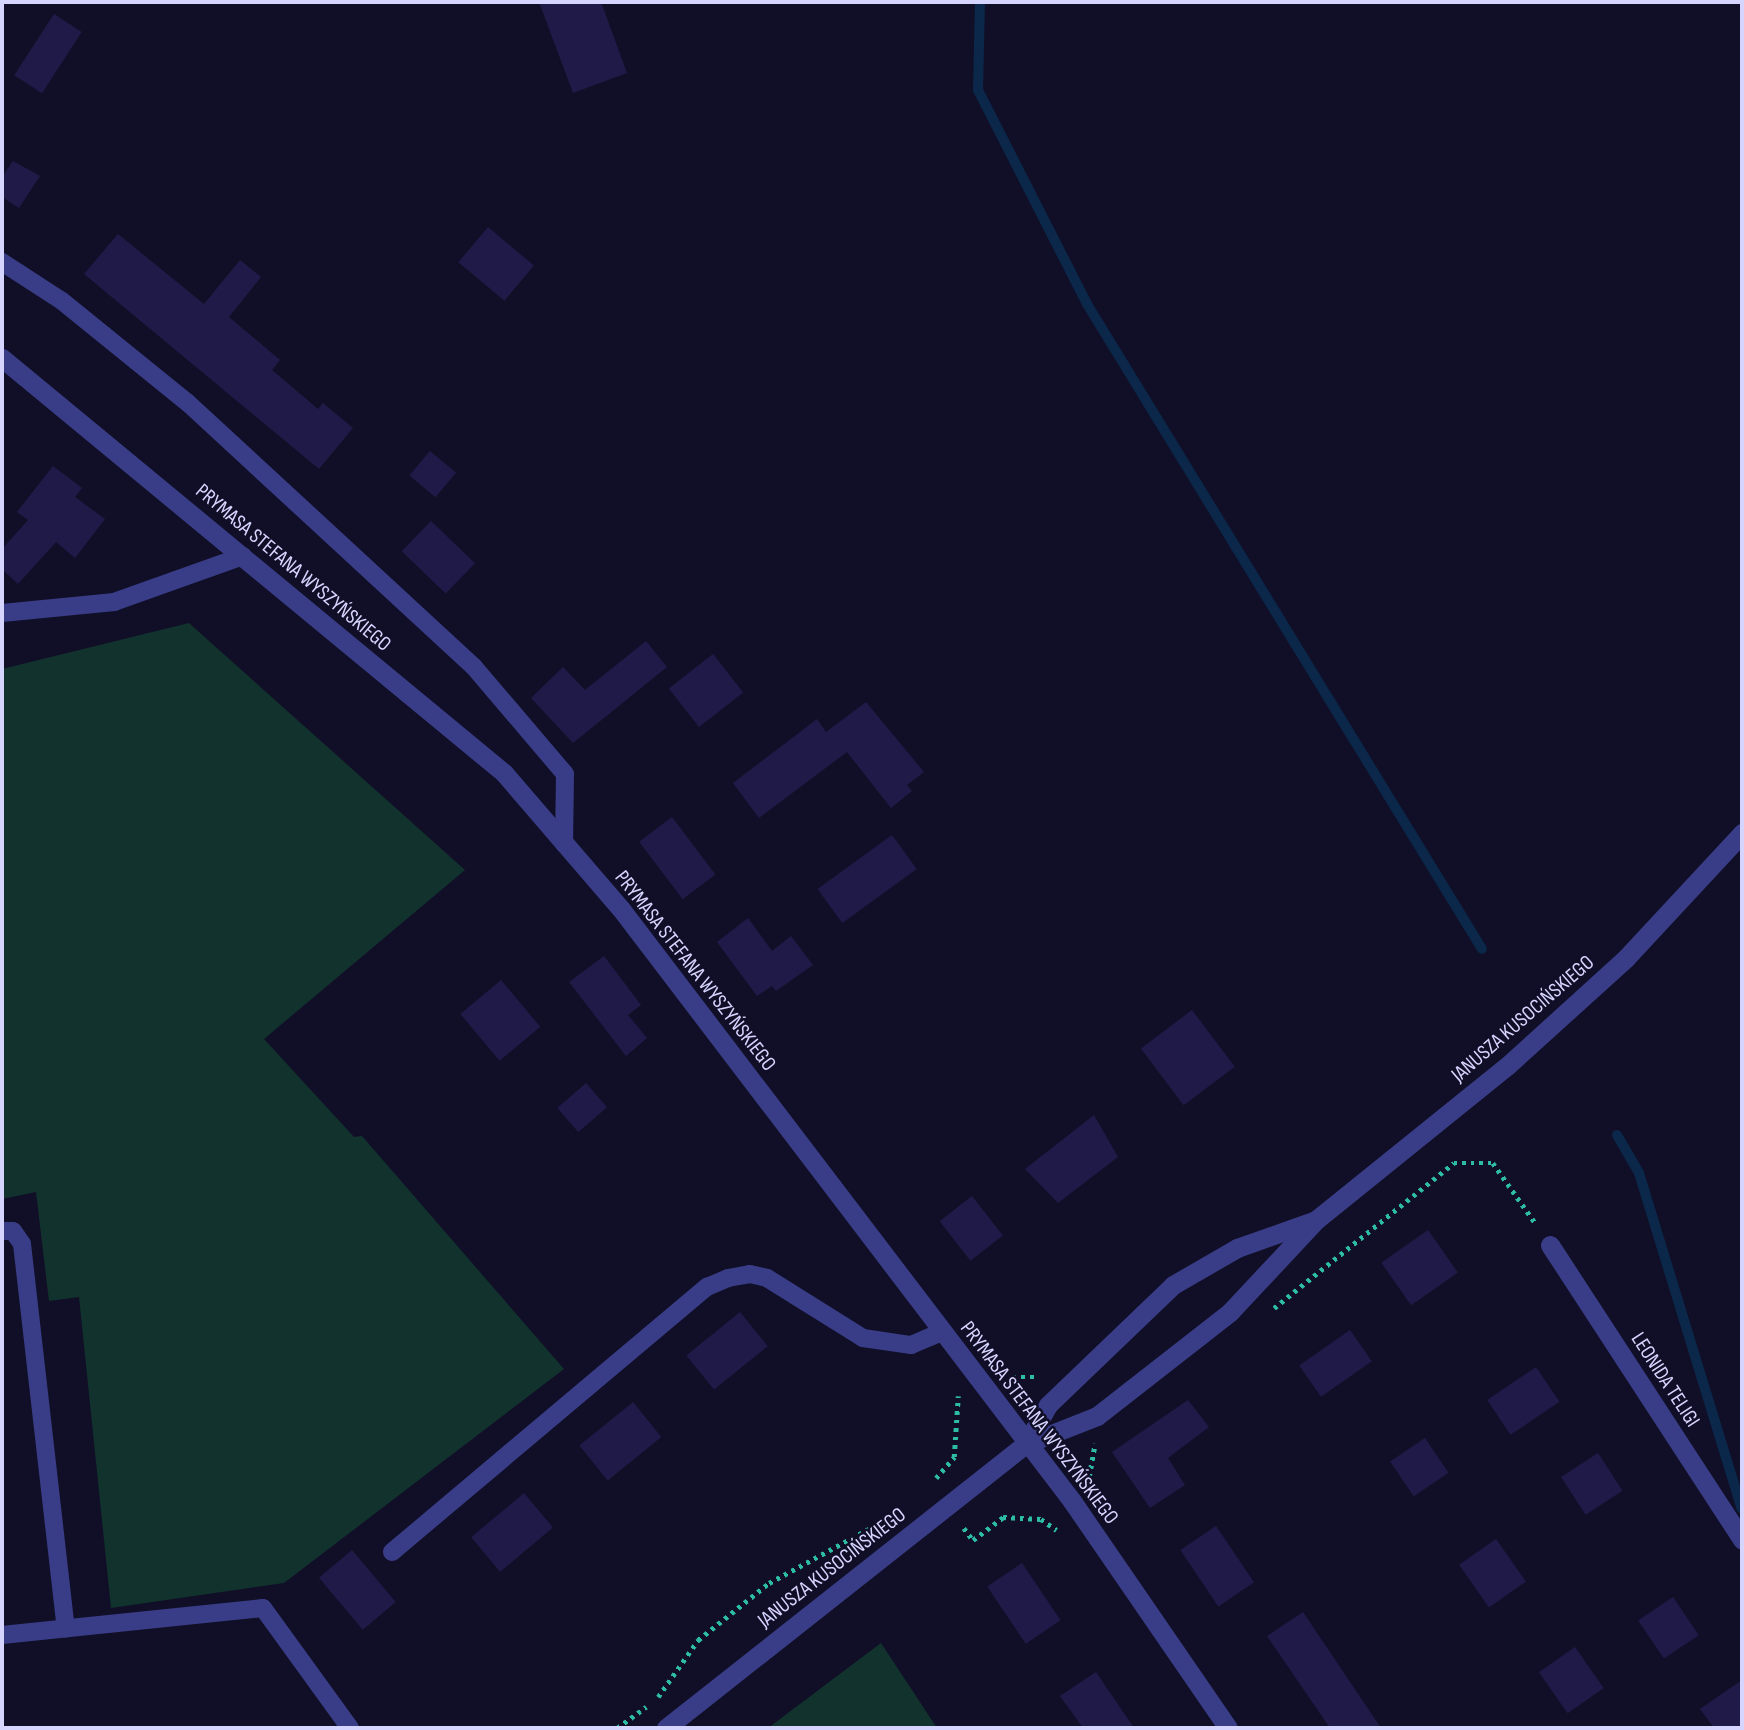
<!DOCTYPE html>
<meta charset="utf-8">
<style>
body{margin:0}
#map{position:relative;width:1744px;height:1730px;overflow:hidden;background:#110f27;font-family:"Sofia Sans Condensed",sans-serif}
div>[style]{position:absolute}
.green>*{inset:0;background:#12322e}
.stream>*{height:10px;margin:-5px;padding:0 5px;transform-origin:5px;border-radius:5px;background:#0b284a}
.building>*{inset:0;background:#201a49;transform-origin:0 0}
.path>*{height:4.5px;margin-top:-2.25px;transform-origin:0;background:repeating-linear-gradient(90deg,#2dbca6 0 3.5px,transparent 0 8.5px)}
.service>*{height:18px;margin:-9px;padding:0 9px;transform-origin:9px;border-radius:9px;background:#393d87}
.minor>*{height:19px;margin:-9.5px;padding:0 9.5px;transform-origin:9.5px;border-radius:9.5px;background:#393d87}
.tertiary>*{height:19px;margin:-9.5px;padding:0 9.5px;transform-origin:9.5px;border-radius:9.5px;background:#393d87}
span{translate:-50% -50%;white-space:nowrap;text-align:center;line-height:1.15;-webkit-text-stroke:5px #110f27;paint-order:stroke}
.street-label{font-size:21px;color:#d6d5ff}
.frame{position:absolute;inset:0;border:4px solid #d6d5ff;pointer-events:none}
</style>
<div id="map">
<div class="green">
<i style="clip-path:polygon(189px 623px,465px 870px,264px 1039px,354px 1137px,362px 1136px,564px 1369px,284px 1583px,111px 1608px,79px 1297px,49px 1301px,36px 1192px,2px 1199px,2px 669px)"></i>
<i style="clip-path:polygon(881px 1643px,937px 1728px,768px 1728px)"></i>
</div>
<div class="stream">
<i style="left:980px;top:2px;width:88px;rotate:91.3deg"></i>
<i style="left:978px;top:90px;width:240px;rotate:63deg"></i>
<i style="left:1087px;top:304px;width:756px;rotate:58.52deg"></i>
<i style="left:1617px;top:1135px;width:44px;rotate:59.9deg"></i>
<i style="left:1639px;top:1173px;width:351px;rotate:73deg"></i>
</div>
<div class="building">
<i style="clip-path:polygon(539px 2px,601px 2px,627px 73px,573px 93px)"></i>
<i style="left:54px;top:14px;width:33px;height:73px;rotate:33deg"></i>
<i style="clip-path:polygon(13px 161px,40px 176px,19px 208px,2px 197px,2px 177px)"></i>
<i style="left:488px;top:227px;width:60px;height:46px;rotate:40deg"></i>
<i style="clip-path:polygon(118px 234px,204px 304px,240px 260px,261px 277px,229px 317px,280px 360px,272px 370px,318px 409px,323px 403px,353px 428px,319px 469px,84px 274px)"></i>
<i style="left:430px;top:451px;width:34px;height:32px;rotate:40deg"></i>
<i style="clip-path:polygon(53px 466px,82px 488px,75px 497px,105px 519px,75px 558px,56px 542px,18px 584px,2px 569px,2px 549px,28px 520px,17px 512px)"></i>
<i style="left:431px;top:521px;width:61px;height:42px;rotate:44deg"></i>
<i style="clip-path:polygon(646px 641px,667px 667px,573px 743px,531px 698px,563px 667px,585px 690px)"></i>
<i style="left:713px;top:654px;width:49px;height:56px;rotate:52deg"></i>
<i style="clip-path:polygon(866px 702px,924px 772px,907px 785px,912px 791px,891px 808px,847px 752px,759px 818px,733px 783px,817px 719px,826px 732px)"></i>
<i style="left:672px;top:817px;width:72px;height:41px;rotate:53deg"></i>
<i style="left:892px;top:835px;width:42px;height:92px;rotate:54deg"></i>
<i style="clip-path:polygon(748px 918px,772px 951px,791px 936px,813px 965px,776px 991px,772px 986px,757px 996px,717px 942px)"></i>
<i style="clip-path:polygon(604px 956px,641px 1005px,628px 1015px,647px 1038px,626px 1056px,569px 982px)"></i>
<i style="left:501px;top:980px;width:61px;height:53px;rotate:50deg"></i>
<i style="left:1192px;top:1010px;width:71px;height:64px;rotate:53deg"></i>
<i style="left:586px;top:1083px;width:32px;height:38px;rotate:49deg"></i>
<i style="clip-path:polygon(1094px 1115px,1118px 1157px,1058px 1203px,1025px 1169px)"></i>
<i style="left:972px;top:1196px;width:50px;height:41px;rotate:52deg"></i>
<i style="left:1428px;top:1230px;width:52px;height:57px;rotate:55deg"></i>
<i style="left:740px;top:1312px;width:44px;height:69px;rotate:51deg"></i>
<i style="left:1350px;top:1330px;width:38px;height:62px;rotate:55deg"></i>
<i style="left:1536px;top:1367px;width:42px;height:59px;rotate:56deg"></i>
<i style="clip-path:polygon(1188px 1400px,1209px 1427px,1168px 1458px,1185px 1485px,1150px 1508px,1112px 1452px)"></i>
<i style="left:633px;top:1402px;width:45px;height:69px;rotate:51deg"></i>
<i style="left:1425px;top:1438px;width:42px;height:42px;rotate:56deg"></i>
<i style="left:1598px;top:1453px;width:45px;height:44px;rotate:57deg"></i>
<i style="left:524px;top:1493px;width:45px;height:69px;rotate:50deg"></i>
<i style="left:1216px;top:1526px;width:68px;height:43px;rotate:56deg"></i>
<i style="left:1496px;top:1539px;width:52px;height:45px;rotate:55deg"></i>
<i style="left:352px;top:1550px;width:68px;height:43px;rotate:50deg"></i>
<i style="left:1022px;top:1563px;width:69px;height:42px;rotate:56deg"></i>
<i style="left:1673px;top:1597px;width:46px;height:42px;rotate:56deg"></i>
<i style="clip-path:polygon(1303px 1612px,1381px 1728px,1330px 1728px,1267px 1636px)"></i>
<i style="left:1575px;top:1647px;width:50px;height:44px;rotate:55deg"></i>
<i style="clip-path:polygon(1096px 1672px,1134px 1728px,1083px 1728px,1060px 1696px)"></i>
<i style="clip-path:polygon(1742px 1680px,1742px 1728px,1714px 1728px,1700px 1709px)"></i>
</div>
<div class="path">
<i style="left:1274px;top:1308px;width:231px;rotate:-38.9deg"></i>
<i style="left:1454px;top:1163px;width:39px"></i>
<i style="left:1493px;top:1163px;width:75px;rotate:54.8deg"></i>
<i style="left:1013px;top:1377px;width:25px"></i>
<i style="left:1089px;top:1477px;width:34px;rotate:-80deg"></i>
<i style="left:936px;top:1478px;width:28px;rotate:-49deg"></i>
<i style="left:954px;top:1457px;width:61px;rotate:-86.2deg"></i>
<i style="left:964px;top:1528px;width:15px;rotate:53deg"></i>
<i style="left:973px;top:1540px;width:38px;rotate:-37deg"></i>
<i style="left:1003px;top:1517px;width:38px;rotate:3deg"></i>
<i style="left:1041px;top:1519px;width:19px;rotate:35deg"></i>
<i style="left:658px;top:1697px;width:70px;rotate:-54.9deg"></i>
<i style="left:698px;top:1640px;width:91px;rotate:-38.8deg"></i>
<i style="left:769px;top:1583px;width:117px;rotate:-28.5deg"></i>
<i style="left:617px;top:1728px;width:36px;rotate:-36deg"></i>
</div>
<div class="service">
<i style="left:2px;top:262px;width:72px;rotate:33deg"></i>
<i style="left:62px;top:301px;width:162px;rotate:39deg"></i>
<i style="left:188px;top:403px;width:389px;rotate:42.7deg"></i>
<i style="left:474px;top:667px;width:140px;rotate:49.6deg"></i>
<i style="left:565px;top:774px;width:70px;rotate:90.8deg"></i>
<i style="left:2px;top:613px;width:113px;rotate:-5.6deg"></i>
<i style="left:114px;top:602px;width:137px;rotate:-19.6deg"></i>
<i style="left:2px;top:1231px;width:11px"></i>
<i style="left:13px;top:1231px;width:16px;rotate:55deg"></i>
<i style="left:22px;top:1244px;width:387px;rotate:83.5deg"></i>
<i style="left:392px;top:1552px;width:412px;rotate:-40.1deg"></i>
<i style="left:707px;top:1287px;width:23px;rotate:-23deg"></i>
<i style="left:728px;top:1278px;width:22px;rotate:-10deg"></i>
<i style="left:750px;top:1274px;width:17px;rotate:13deg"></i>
<i style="left:767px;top:1278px;width:113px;rotate:32deg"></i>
<i style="left:863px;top:1338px;width:49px;rotate:8.3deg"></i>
<i style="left:911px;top:1345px;width:33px;rotate:-23deg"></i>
<i style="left:2px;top:1635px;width:262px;rotate:-5.9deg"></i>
<i style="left:263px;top:1608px;width:148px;rotate:54.1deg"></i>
</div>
<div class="minor">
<i style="left:2px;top:358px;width:651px;rotate:39.58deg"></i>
<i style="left:504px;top:773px;width:179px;rotate:49.3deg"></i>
<i style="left:621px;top:909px;width:744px;rotate:52.7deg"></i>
<i style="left:1072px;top:1501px;width:275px;rotate:55.5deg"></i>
<i style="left:1550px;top:1245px;width:352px;rotate:56.9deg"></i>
</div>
<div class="tertiary">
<i style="left:1026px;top:1444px;width:45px;rotate:-60.6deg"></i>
<i style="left:1048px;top:1405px;width:173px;rotate:-43.8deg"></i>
<i style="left:1173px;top:1285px;width:74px;rotate:-30deg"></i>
<i style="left:1237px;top:1248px;width:84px;rotate:-19.5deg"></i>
<i style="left:666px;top:1728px;width:459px;rotate:-38.3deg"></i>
<i style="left:1026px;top:1444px;width:76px;rotate:-21.5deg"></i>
<i style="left:1097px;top:1416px;width:169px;rotate:-38deg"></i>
<i style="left:1230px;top:1312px;width:126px;rotate:-46.9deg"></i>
<i style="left:1316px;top:1220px;width:245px;rotate:-38.9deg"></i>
<i style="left:1507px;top:1066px;width:161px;rotate:-42.2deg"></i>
<i style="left:1626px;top:958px;width:171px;rotate:-47.1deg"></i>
</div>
<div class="street-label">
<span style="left:293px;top:568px;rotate:40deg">PRYMASA STEFANA WYSZYŃSKIEGO</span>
<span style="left:695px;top:971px;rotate:52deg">PRYMASA STEFANA WYSZYŃSKIEGO</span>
<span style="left:1523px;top:1019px;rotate:-41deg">JANUSZA KUSOCIŃSKIEGO</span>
<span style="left:1665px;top:1380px;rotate:57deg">LEONIDA TELIGI</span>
<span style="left:1039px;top:1423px;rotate:53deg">PRYMASA STEFANA WYSZYŃSKIEGO</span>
<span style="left:832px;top:1568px;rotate:-38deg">JANUSZA KUSOCIŃSKIEGO</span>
</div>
<div class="frame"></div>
</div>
